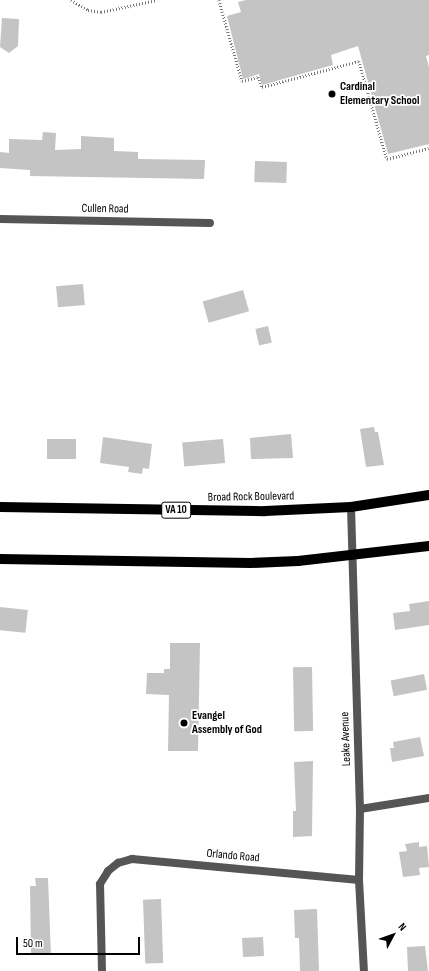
<!DOCTYPE html>
<style>
body{margin:0}
#map{position:relative;width:429px;height:971px;overflow:hidden;background:#fff;font-family:"Sofia Sans Condensed",sans-serif}
div>[style]{position:absolute}
.building>*{inset:0;background:#c4c4c4;transform-origin:0 0}
.path>*{height:2.5px;margin-top:-1.25px;transform-origin:0;background:repeating-linear-gradient(90deg,#777 0 1px,transparent 0 3px)}
.minor>*{height:8px;margin:-4px;padding:0 4px;transform-origin:4px;border-radius:4px;background:#555}
.primary>*{height:10px;margin:-5px;padding:0 5px;transform-origin:5px;border-radius:5px;background:#000}
.dots>*{width:11px;height:11px;translate:-50% -50%;box-sizing:border-box;border:2px solid #fff;border-radius:50%}
span{translate:-50% -50%;white-space:nowrap;text-align:center;line-height:1.15;-webkit-text-stroke:3.5px #fff;paint-order:stroke}
.shield-label span{padding:1px 3px;background:#fff;border:1px solid;border-radius:3px;-webkit-text-stroke-width:0}
.shield-label{font-size:11px;color:#000;font-weight:700}
.poi-label{font-size:12px;color:#000;font-weight:700}
.left{translate:0 -50%;text-align:left}
.street-label{font-size:12px;color:#000}
.north{position:absolute;left:373px;top:915px;width:40px;height:40px;-webkit-text-stroke:3px #fff;paint-order:stroke;rotate:49deg;font-size:11px;font-weight:700;line-height:16px;text-align:center;color:#000}
.north::after{content:'';display:block;margin:auto;width:14px;height:18px;background:#000;clip-path:polygon(50% 0,100% 100%,50% 72%,0 100%)}
.scale{position:absolute;left:16px;top:937px;width:124px;height:18px;box-sizing:border-box;border:2px solid #000;border-top:0;padding-left:5px;font-size:12px;line-height:14px;white-space:nowrap;color:#000;-webkit-text-stroke:3px #fff;paint-order:stroke}
</style>
<div id="map">
<div class="building">
<i style="clip-path:polygon(246px 0,429px 0,429px 55px,426px 56px,429px 67px,429px 144px,388px 154px,358px 46px,331px 55px,333px 65px,262px 85px,259px 74px,243px 79px,227px 16px,241px 12px,238px 2px)"></i>
<i style="clip-path:polygon(2px 18px,19px 19px,18px 46px,9px 53px,0 47px)"></i>
<i style="clip-path:polygon(43px 132px,56px 133px,55px 150px,81px 149px,81px 136px,114px 138px,114px 151px,138px 152px,138px 159px,205px 160px,204px 179px,30px 176px,30px 170px,0 168px,0 152px,9px 153px,9px 139px,42px 140px)"></i>
<i style="left:255px;top:161px;width:32px;height:21px;rotate:2deg"></i>
<i style="left:83px;top:284px;width:21px;height:27px;rotate:85deg"></i>
<i style="left:243px;top:290px;width:22px;height:42px;rotate:74deg"></i>
<i style="left:268px;top:326px;width:17px;height:13px;rotate:77deg"></i>
<i style="clip-path:polygon(374px 427px,375px 432px,378px 432px,384px 465px,366px 467px,360px 429px)"></i>
<i style="clip-path:polygon(291px 434px,293px 458px,251px 459px,250px 438px)"></i>
<i style="clip-path:polygon(103px 437px,152px 444px,149px 469px,143px 468px,142px 474px,128px 472px,129px 467px,100px 463px)"></i>
<i style="left:47px;top:439px;width:29px;height:20px"></i>
<i style="left:223px;top:439px;width:24px;height:41px;rotate:85deg"></i>
<i style="clip-path:polygon(429px 601px,429px 625px,395px 630px,393px 613px,410px 611px,409px 604px)"></i>
<i style="left:0;top:607px;width:28px;height:23px;rotate:6deg"></i>
<i style="clip-path:polygon(170px 643px,200px 643px,198px 751px,168px 751px,169px 695px,146px 694px,147px 673px,164px 673px,164px 669px,170px 669px)"></i>
<i style="left:312px;top:667px;width:64px;height:19px;rotate:89deg"></i>
<i style="left:424px;top:674px;width:16px;height:34px;rotate:79deg"></i>
<i style="clip-path:polygon(420px 737px,424px 756px,392px 762px,390px 748px,394px 748px,393px 742px)"></i>
<i style="clip-path:polygon(313px 761px,312px 836px,293px 837px,293px 811px,296px 811px,294px 762px)"></i>
<i style="clip-path:polygon(419px 842px,419px 847px,427px 846px,429px 867px,419px 868px,420px 875px,403px 877px,399px 852px,407px 851px,405px 844px)"></i>
<i style="clip-path:polygon(35px 878px,48px 878px,51px 955px,31px 955px,30px 886px,36px 886px)"></i>
<i style="left:161px;top:899px;width:64px;height:18px;rotate:88deg"></i>
<i style="clip-path:polygon(317px 909px,319px 971px,300px 971px,299px 938px,295px 938px,294px 910px)"></i>
<i style="left:263px;top:937px;width:19px;height:21px;rotate:87deg"></i>
<i style="clip-path:polygon(425px 946px,428px 971px,408px 971px,407px 947px)"></i>
</div>
<div class="path">
<i style="left:71px;top:0;width:20px;rotate:30deg"></i>
<i style="left:88px;top:10px;width:13px;rotate:9deg"></i>
<i style="left:101px;top:12px;width:57px;rotate:-12.1deg"></i>
<i style="left:219px;top:0;width:84px;rotate:74.1deg"></i>
<i style="left:242px;top:81px;width:16px;rotate:-14deg"></i>
<i style="left:258px;top:77px;width:11px;rotate:68deg"></i>
<i style="left:262px;top:87px;width:100px;rotate:-15deg"></i>
<i style="left:359px;top:61px;width:102px;rotate:74.1deg"></i>
<i style="left:387px;top:159px;width:43px;rotate:-14.7deg"></i>
</div>
<div class="minor">
<i style="left:0;top:219px;width:210px;rotate:1.1deg"></i>
<i style="left:351px;top:507px;width:302px;rotate:88.3deg"></i>
<i style="left:360px;top:809px;width:71px;rotate:90.8deg"></i>
<i style="left:359px;top:880px;width:91px;rotate:86.9deg"></i>
<i style="left:360px;top:809px;width:70px;rotate:-9.1deg"></i>
<i style="left:102px;top:971px;width:87px;rotate:-91.3deg"></i>
<i style="left:100px;top:884px;width:15px;rotate:-58deg"></i>
<i style="left:108px;top:871px;width:13px;rotate:-39deg"></i>
<i style="left:118px;top:863px;width:15px;rotate:-16deg"></i>
<i style="left:132px;top:859px;width:228px;rotate:5.3deg"></i>
</div>
<div class="primary">
<i style="left:0;top:507px;width:265px;rotate:0.9deg"></i>
<i style="left:265px;top:511px;width:86px;rotate:-2.7deg"></i>
<i style="left:351px;top:507px;width:79px;rotate:-8.7deg"></i>
<i style="left:0;top:559px;width:251px;rotate:0.9deg"></i>
<i style="left:251px;top:563px;width:47px;rotate:-2.4deg"></i>
<i style="left:298px;top:561px;width:132px;rotate:-6.5deg"></i>
</div>
<div class="dots">
<i style="left:332px;top:94px;background:#000"></i>
<i style="left:184px;top:723px;background:#000"></i>
</div>
<div class="shield-label">
<span style="left:176px;top:510px">VA 10</span>
</div>
<div class="poi-label">
<span class="left" style="left:340px;top:94px">Cardinal<br>Elementary School</span>
<span class="left" style="left:192px;top:723px">Evangel<br>Assembly of God</span>
</div>
<div class="street-label">
<span style="left:105px;top:209px;rotate:1deg">Cullen Road</span>
<span style="left:251px;top:497px;rotate:-1deg">Broad Rock Boulevard</span>
<span style="left:346px;top:739px;rotate:-92deg">Leake Avenue</span>
<span style="left:233px;top:856px;rotate:5deg">Orlando Road</span>
</div>
<div class="north">N</div>
<div class="scale">50 m</div>
</div>
